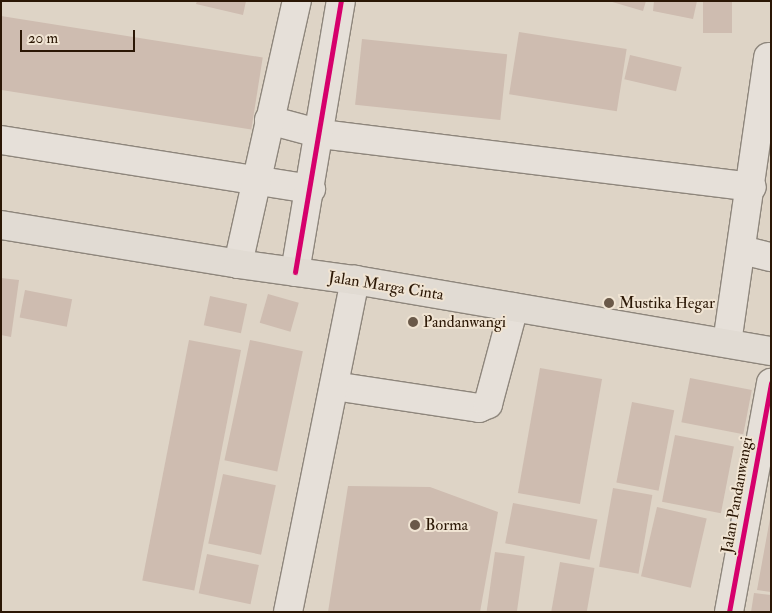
<!DOCTYPE html>
<style>
body{margin:0}
#map{position:relative;width:772px;height:613px;overflow:hidden;background:#ded4c6;font-family:"IM FELL Double Pica",serif}
div>[style]{position:absolute}
.building>*{inset:0;background:#cebcb0;transform-origin:0 0}
.roads{filter:drop-shadow(1px 0 #8e867c) drop-shadow(-1px 0 #8e867c) drop-shadow(0 1px #8e867c) drop-shadow(0 -1px #8e867c)}
.minor>*{height:28px;margin:-14px;padding:0 14px;transform-origin:14px;border-radius:14px;background:#e6e0d9}
.major>*{height:28px;margin:-14px;padding:0 14px;transform-origin:14px;border-radius:14px;background:#e1dbd3}
.cycleway>*{height:5px;margin:-2.5px;padding:0 2.5px;transform-origin:2.5px;border-radius:2.5px;background:#d6006c}
.dots>*{width:14px;height:14px;translate:-50% -50%;box-sizing:border-box;border:2px solid #f0e4d3;border-radius:50%}
span{translate:-50% -50%;white-space:nowrap;text-align:center;line-height:1.15;-webkit-text-stroke:4px #f0e4d3;paint-order:stroke}
.street-label{font-size:16px;color:#2b1705}
.poi-label{font-size:16px;color:#2b1705}
.left{translate:0 -50%;text-align:left}
.frame{position:absolute;inset:0;border:2px solid #2b1705;pointer-events:none}
.scale{position:absolute;left:20px;top:30px;width:115px;height:22px;box-sizing:border-box;border:2px solid #2b1705;border-top:0;padding-left:6px;font-size:15px;line-height:18px;white-space:nowrap;color:#2b1705;-webkit-text-stroke:4px #f0e4d3;paint-order:stroke}
</style>
<div id="map">
<div class="building">
<i style="clip-path:polygon(197px 1px,246px 1px,243px 15px,196px 4px)"></i>
<i style="clip-path:polygon(609px 1px,646px 1px,643px 11px)"></i>
<i style="clip-path:polygon(654px 1px,697px 1px,693px 19px,653px 11px)"></i>
<i style="left:703px;top:1px;width:29px;height:32px"></i>
<i style="left:1px;top:16px;width:265px;height:73px;rotate:9deg"></i>
<i style="left:519px;top:32px;width:109px;height:63px;rotate:9deg"></i>
<i style="left:362px;top:39px;width:146px;height:66px;rotate:6deg"></i>
<i style="left:630px;top:55px;width:53px;height:25px;rotate:13deg"></i>
<i style="clip-path:polygon(1px 278px,19px 280px,11px 337px,1px 335px)"></i>
<i style="left:25px;top:290px;width:48px;height:28px;rotate:11deg"></i>
<i style="left:268px;top:294px;width:32px;height:30px;rotate:16deg"></i>
<i style="left:210px;top:296px;width:38px;height:30px;rotate:12deg"></i>
<i style="left:189px;top:340px;width:53px;height:245px;rotate:11deg"></i>
<i style="left:250px;top:340px;width:54px;height:123px;rotate:12deg"></i>
<i style="left:540px;top:368px;width:63px;height:127px;rotate:10deg"></i>
<i style="left:690px;top:378px;width:63px;height:45px;rotate:11deg"></i>
<i style="left:632px;top:402px;width:43px;height:82px;rotate:11deg"></i>
<i style="left:675px;top:435px;width:60px;height:68px;rotate:11deg"></i>
<i style="left:223px;top:474px;width:54px;height:71px;rotate:12deg"></i>
<i style="clip-path:polygon(348px 486px,430px 487px,498px 512px,480px 612px,328px 612px)"></i>
<i style="left:613px;top:488px;width:40px;height:80px;rotate:10deg"></i>
<i style="left:513px;top:503px;width:86px;height:41px;rotate:11deg"></i>
<i style="left:657px;top:507px;width:51px;height:71px;rotate:13deg"></i>
<i style="clip-path:polygon(771px 513px,771px 592px,757px 590px)"></i>
<i style="left:495px;top:552px;width:30px;height:61px;rotate:8deg"></i>
<i style="left:207px;top:554px;width:53px;height:40px;rotate:12deg"></i>
<i style="left:560px;top:562px;width:35px;height:51px;rotate:10deg"></i>
<i style="clip-path:polygon(754px 593px,771px 595px,771px 612px,751px 612px)"></i>
</div>
<div class="roads">
<div class="minor">
<i style="left:269px;top:120px;width:54px;rotate:15.1deg"></i>
<i style="left:321px;top:134px;width:434px;rotate:7deg"></i>
<i style="left:1px;top:140px;width:314px;rotate:9deg"></i>
<i style="left:742px;top:250px;width:30px;rotate:14deg"></i>
<i style="left:238px;top:264px;width:270px;rotate:-77.4deg"></i>
<i style="left:295px;top:272px;width:275px;rotate:-80.4deg"></i>
<i style="left:727px;top:343px;width:289px;rotate:-81.8deg"></i>
<i style="left:334px;top:386px;width:147px;rotate:8.6deg"></i>
<i style="left:479px;top:408px;width:10px;rotate:-24deg"></i>
<i style="left:488px;top:404px;width:100px;rotate:-75deg"></i>
<i style="left:288px;top:612px;width:339px;rotate:-78.6deg"></i>
<i style="left:729px;top:612px;width:233px;rotate:-79.6deg"></i>
</div>
<div class="major">
<i style="left:1px;top:225px;width:240px;rotate:9.3deg"></i>
<i style="left:238px;top:264px;width:118px;rotate:7.8deg"></i>
<i style="left:355px;top:280px;width:422px;rotate:9.7deg"></i>
</div>
</div>
<div class="cycleway">
<i style="left:295px;top:272px;width:275px;rotate:-80.4deg"></i>
<i style="left:729px;top:612px;width:233px;rotate:-79.6deg"></i>
</div>
<div class="dots">
<i style="left:609px;top:303px;background:#6a5949"></i>
<i style="left:413px;top:322px;background:#6a5949"></i>
<i style="left:415px;top:525px;background:#6a5949"></i>
</div>
<div class="street-label">
<span style="left:386px;top:286px;rotate:9deg">Jalan Marga Cinta</span>
<span style="left:737px;top:495px;rotate:-80deg">Jalan Pandanwangi</span>
</div>
<div class="poi-label">
<span class="left" style="left:619px;top:303px">Mustika Hegar</span>
<span class="left" style="left:423px;top:322px">Pandanwangi</span>
<span class="left" style="left:425px;top:525px">Borma</span>
</div>
<div class="frame"></div>
<div class="scale">20 m</div>
</div>
